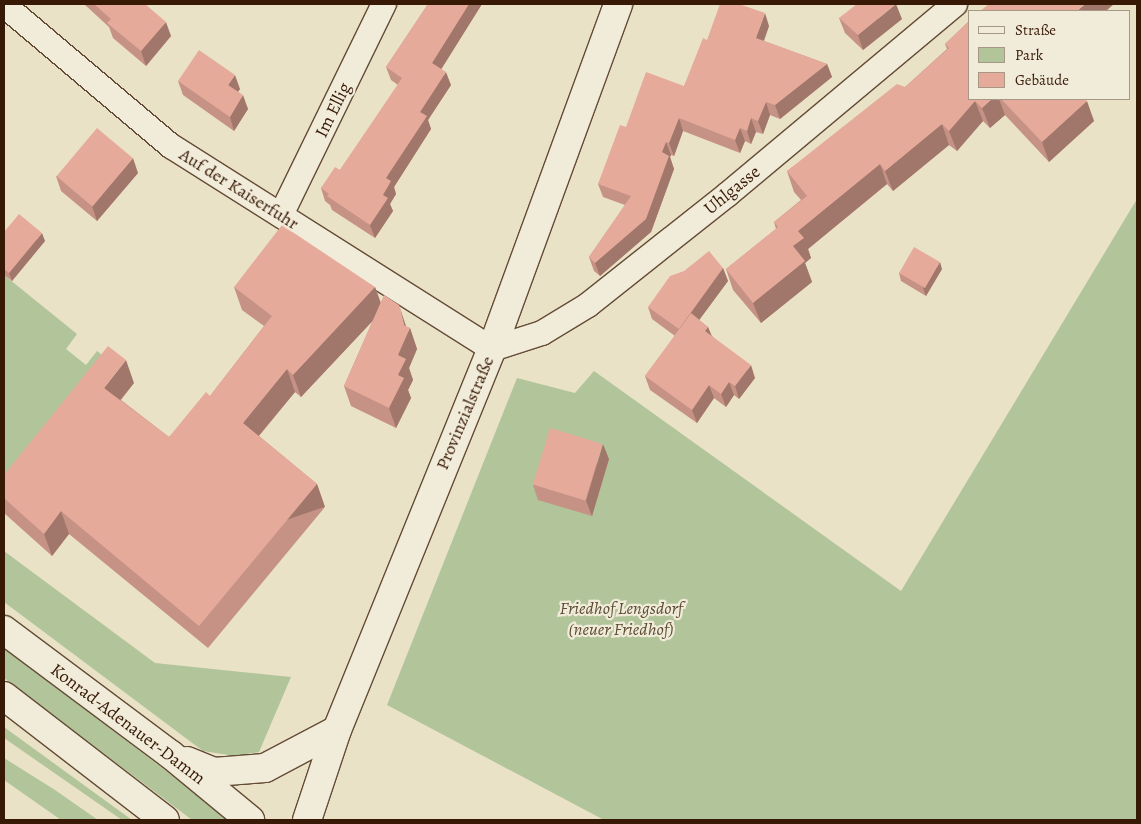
<!DOCTYPE html>
<meta charset="utf-8">
<style>
body{margin:0}
#map{position:relative;width:1141px;height:824px;overflow:hidden;background:#eae2c6;font-family:Alegreya,serif}
div>[style]{position:absolute}
.green>*{inset:0;background:#b1c49a}
.roads{filter:drop-shadow(1px 0 #644b35) drop-shadow(-1px 0 #644b35) drop-shadow(0 1px #644b35) drop-shadow(0 -1px #644b35)}
.minor>*{height:24px;margin:-12px;padding:0 12px;transform-origin:12px;border-radius:12px;background:#f1ecda}
.secondary>*{height:28px;margin:-14px;padding:0 14px;transform-origin:14px;border-radius:14px;background:#f1ecda}
.wall>*{inset:0;background:#c69285}
.shaded-wall>*{inset:0;background:#a1776c;transform-origin:0 0}
.building>*{inset:0;background:#e6aa9b;transform-origin:0 0}
span{translate:-50% -50%;white-space:nowrap;text-align:center;line-height:1.15;-webkit-text-stroke:4.5px #f1ecda;paint-order:stroke}
.street-label{font-size:18px;color:#381905}
.park-label{font-size:18px;color:#5c4c32;font-style:italic}
.frame{position:absolute;inset:0;border:5px solid #381905;pointer-events:none}
.legend{position:absolute;left:968px;top:10px;width:162px;height:90px;box-sizing:border-box;background:#f1ecda;border:1px solid #a79885;margin:0;padding:6px 9px;list-style:none;font-size:15px;color:#381905}
.legend li{display:flex;align-items:center;gap:10px;height:25px}
.legend b{width:25px;border:1px solid #a79885}
</style>
<div id="map">
<div class="green">
<i style="clip-path:polygon(1137px 199px,1137px 820px,604px 820px,387px 705px,517px 378px,575px 393px,594px 371px,901px 591px)"></i>
<i style="clip-path:polygon(4px 275px,77px 334px,66px 349px,86px 365px,97px 351px,114px 364px,4px 504px)"></i>
<i style="clip-path:polygon(4px 551px,155px 663px,291px 677px,259px 752px,235px 756px,203px 751px,4px 602px)"></i>
<i style="clip-path:polygon(4px 648px,231px 820px,192px 820px,4px 678px)"></i>
<i style="clip-path:polygon(4px 727px,132px 820px,122px 820px,4px 738px)"></i>
<i style="clip-path:polygon(4px 758px,55px 790px,98px 820px,61px 820px,4px 780px)"></i>
</div>
<div class="roads">
<div class="minor">
<i style="left:4px;top:5px;width:219px;rotate:40.2deg"></i>
<i style="left:171px;top:146px;width:380px;rotate:32.3deg"></i>
<i style="left:492px;top:349px;width:52px;rotate:-17.7deg"></i>
<i style="left:542px;top:333px;width:54px;rotate:-31.3deg"></i>
<i style="left:588px;top:305px;width:179px;rotate:-38.4deg"></i>
<i style="left:728px;top:194px;width:296px;rotate:-39.9deg"></i>
<i style="left:281px;top:215px;width:235px;rotate:-64deg"></i>
</div>
<div class="secondary">
<i style="left:4px;top:630px;width:207px;rotate:36.8deg"></i>
<i style="left:170px;top:754px;width:104px;rotate:39.5deg"></i>
<i style="left:4px;top:696px;width:203px;rotate:37.6deg"></i>
<i style="left:187px;top:761px;width:29px;rotate:22deg"></i>
<i style="left:214px;top:772px;width:51px;rotate:-4.5deg"></i>
<i style="left:265px;top:768px;width:81px;rotate:-27.8deg"></i>
<i style="left:307px;top:820px;width:95px;rotate:-71.6deg"></i>
<i style="left:337px;top:730px;width:411px;rotate:-67.9deg"></i>
<i style="left:492px;top:349px;width:367px;rotate:-69.9deg"></i>
</div>
</div>
<div class="wall">
<i style="clip-path:polygon(84px 4px,145px 4px,171px 36px,146px 66px,113px 38px,109px 27px)"></i>
<i style="clip-path:polygon(428px 4px,482px 4px,441px 69px,451px 85px,428px 120px,431px 129px,394px 187px,396px 194px,390px 204px,393px 211px,375px 238px,332px 210px,330px 205px,325px 201px,321px 188px,340px 170px,398px 85px,391px 80px,386px 67px)"></i>
<i style="clip-path:polygon(839px 18px,902px 19px,863px 50px,845px 33px)"></i>
<i style="clip-path:polygon(970px 20px,970px 99px,1085px 99px,1094px 121px,1049px 162px,1005px 115px,990px 128px,983px 121px,957px 151px,949px 145px,893px 191px,887px 184px,808px 249px,811px 258px,805px 263px,812px 282px,761px 323px,733px 290px,726px 269px,776px 229px,774px 222px,801px 200px,794px 192px,787px 171px,905px 87px,947px 49px,945px 44px)"></i>
<i style="clip-path:polygon(769px 26px,764px 41px,827px 64px,832px 77px,780px 119px,770px 115px,763px 134px,756px 132px,751px 144px,745px 141px,740px 153px,683px 131px,674px 156px,671px 155px,670px 157px,674px 169px,651px 232px,600px 276px,594px 271px,589px 257px,625px 205px,603px 197px,598px 184px,626px 127px,684px 86px,707px 40px)"></i>
<i style="clip-path:polygon(178px 81px,240px 89px,238px 92px,248px 109px,234px 131px,183px 95px)"></i>
<i style="clip-path:polygon(138px 173px,97px 221px,61px 191px,56px 176px)"></i>
<i style="clip-path:polygon(4px 232px,45px 241px,12px 281px,4px 275px)"></i>
<i style="clip-path:polygon(723px 268px,728px 281px,699px 320px,708px 327px,712px 336px,755px 378px,739px 399px,734px 395px,726px 407px,714px 398px,697px 423px,650px 390px,645px 376px,675px 336px,652px 319px,648px 307px)"></i>
<i style="clip-path:polygon(942px 269px,926px 296px,901px 281px,899px 273px)"></i>
<i style="clip-path:polygon(234px 287px,375px 287px,381px 303px,407px 327px,410px 328px,417px 349px,409px 368px,413px 380px,408px 390px,411px 398px,396px 428px,351px 406px,344px 386px,373px 320px,301px 397px,295px 392px,259px 436px,317px 484px,325px 507px,208px 648px,69px 534px,52px 556px,4px 513px,4px 475px,134px 383px,121px 400px,169px 437px,210px 396px,264px 326px,242px 310px)"></i>
<i style="clip-path:polygon(609px 459px,592px 516px,538px 500px,533px 485px)"></i>
</div>
<div class="shaded-wall">
<i style="clip-path:polygon(469px 4px,482px 4px,437px 76px,432px 63px)"></i>
<i style="clip-path:polygon(896px 4px,902px 19px,863px 50px,858px 35px)"></i>
<i style="clip-path:polygon(1085px 4px,1114px 4px,1106px 11px,1077px 11px)"></i>
<i style="clip-path:polygon(765px 13px,769px 26px,760px 51px,756px 38px)"></i>
<i style="clip-path:polygon(166px 22px,171px 36px,146px 66px,141px 51px)"></i>
<i style="clip-path:polygon(827px 64px,832px 77px,780px 119px,775px 105px)"></i>
<i style="clip-path:polygon(446px 72px,451px 85px,428px 120px,431px 129px,394px 187px,396px 194px,390px 204px,393px 211px,375px 238px,370px 225px,383px 195px,386px 178px,420px 112px)"></i>
<i style="clip-path:polygon(235px 75px,240px 89px,233px 99px,228px 85px)"></i>
<i style="clip-path:polygon(243px 95px,248px 109px,234px 131px,230px 117px)"></i>
<i style="clip-path:polygon(992px 99px,999px 99px,1005px 115px,990px 128px,982px 108px)"></i>
<i style="clip-path:polygon(975px 101px,983px 121px,957px 151px,949px 131px)"></i>
<i style="clip-path:polygon(1087px 101px,1094px 121px,1049px 162px,1042px 142px)"></i>
<i style="clip-path:polygon(766px 102px,770px 115px,763px 134px,758px 121px)"></i>
<i style="clip-path:polygon(679px 118px,683px 131px,674px 156px,669px 143px)"></i>
<i style="clip-path:polygon(751px 118px,756px 132px,751px 144px,747px 131px)"></i>
<i style="clip-path:polygon(942px 124px,949px 145px,893px 191px,885px 171px)"></i>
<i style="clip-path:polygon(740px 128px,745px 141px,740px 153px,735px 140px)"></i>
<i style="clip-path:polygon(666px 142px,671px 155px,670px 157px,674px 169px,651px 232px,600px 276px,595px 263px,662px 152px)"></i>
<i style="clip-path:polygon(133px 158px,138px 173px,97px 221px,92px 206px)"></i>
<i style="clip-path:polygon(880px 164px,887px 184px,808px 249px,811px 258px,805px 263px,812px 282px,761px 323px,753px 303px,793px 246px,798px 231px)"></i>
<i style="clip-path:polygon(42px 233px,45px 241px,12px 281px,9px 273px)"></i>
<i style="clip-path:polygon(940px 262px,942px 269px,926px 296px,923px 288px)"></i>
<i style="clip-path:polygon(723px 268px,728px 281px,683px 342px,679px 329px)"></i>
<i style="clip-path:polygon(375px 287px,383px 310px,301px 397px,293px 375px)"></i>
<i style="clip-path:polygon(399px 305px,408px 332px,410px 328px,417px 349px,409px 368px,413px 380px,408px 390px,411px 398px,396px 428px,389px 408px,398px 375px,398px 355px,404px 325px)"></i>
<i style="clip-path:polygon(708px 327px,713px 340px,705px 331px)"></i>
<i style="clip-path:polygon(126px 360px,134px 383px,112px 410px,104px 388px)"></i>
<i style="clip-path:polygon(751px 365px,755px 378px,739px 399px,735px 386px)"></i>
<i style="clip-path:polygon(287px 369px,295px 392px,251px 445px,243px 423px)"></i>
<i style="clip-path:polygon(729px 382px,734px 395px,726px 407px,721px 394px)"></i>
<i style="clip-path:polygon(709px 385px,714px 398px,697px 423px,692px 410px)"></i>
<i style="clip-path:polygon(603px 444px,609px 459px,592px 516px,586px 501px)"></i>
<i style="left:317px;top:484px;width:24px;height:185px;rotate:71deg"></i>
<i style="clip-path:polygon(61px 511px,69px 534px,52px 556px,44px 534px)"></i>
</div>
<div class="building">
<i style="clip-path:polygon(94px 4px,145px 4px,166px 22px,141px 51px,107px 23px,111px 19px)"></i>
<i style="clip-path:polygon(428px 4px,469px 4px,432px 63px,446px 72px,420px 112px,427px 116px,386px 178px,391px 181px,383px 195px,388px 198px,370px 225px,327px 196px,329px 194px,321px 188px,335px 167px,340px 170px,402px 78px,386px 67px)"></i>
<i style="clip-path:polygon(720px 4px,739px 4px,765px 13px,756px 38px,827px 64px,775px 105px,766px 102px,758px 121px,751px 118px,747px 131px,740px 128px,735px 140px,679px 118px,669px 143px,666px 142px,662px 152px,669px 156px,646px 219px,595px 263px,589px 257px,631px 196px,598px 184px,620px 125px,626px 127px,646px 72px,684px 86px,703px 38px,707px 40px)"></i>
<i style="clip-path:polygon(857px 4px,896px 4px,858px 35px,839px 18px)"></i>
<i style="clip-path:polygon(989px 4px,1085px 4px,1077px 11px,980px 11px)"></i>
<i style="clip-path:polygon(970px 20px,970px 99px,992px 99px,982px 108px,975px 101px,949px 131px,942px 124px,885px 171px,880px 164px,798px 231px,804px 238px,793px 246px,805px 261px,753px 303px,726px 269px,778px 227px,774px 222px,807px 196px,787px 171px,897px 84px,905px 87px,949px 48px,945px 44px)"></i>
<i style="clip-path:polygon(199px 50px,235px 75px,228px 85px,243px 95px,230px 117px,178px 81px)"></i>
<i style="clip-path:polygon(1001px 99px,1085px 99px,1087px 101px,1042px 142px)"></i>
<i style="left:97px;top:128px;width:47px;height:63px;rotate:40deg"></i>
<i style="clip-path:polygon(19px 214px,42px 233px,9px 273px,4px 269px,4px 232px)"></i>
<i style="clip-path:polygon(282px 225px,375px 287px,293px 375px,287px 369px,243px 423px,317px 484px,199px 626px,61px 511px,44px 534px,4px 498px,4px 475px,108px 346px,126px 360px,104px 388px,169px 437px,206px 392px,210px 396px,272px 316px,234px 287px)"></i>
<i style="left:914px;top:247px;width:30px;height:30px;rotate:30deg"></i>
<i style="clip-path:polygon(709px 251px,723px 268px,679px 329px,648px 307px,670px 276px,684px 271px)"></i>
<i style="clip-path:polygon(384px 295px,399px 305px,404px 325px,410px 328px,398px 355px,406px 359px,398px 375px,404px 378px,389px 408px,344px 386px)"></i>
<i style="clip-path:polygon(691px 313px,708px 327px,705px 331px,751px 365px,735px 386px,729px 382px,721px 394px,709px 385px,692px 410px,645px 376px)"></i>
<i style="left:550px;top:428px;width:55px;height:59px;rotate:17deg"></i>
</div>
<div class="street-label">
<span style="left:333px;top:110px;rotate:-64deg">Im Ellig</span>
<span style="left:239px;top:189px;rotate:32deg">Auf der Kaiserfuhr</span>
<span style="left:732px;top:190px;rotate:-39deg">Uhlgasse</span>
<span style="left:465px;top:413px;rotate:-67deg">Provinzialstraße</span>
<span style="left:128px;top:724px;rotate:37deg">Konrad-Adenauer-Damm</span>
</div>
<div class="park-label">
<span style="left:621px;top:619px">Friedhof Lengsdorf<br>(neuer Friedhof)</span>
</div>
<div class="frame"></div>
<ul class="legend">
<li><b style="height:6px;background:#f1ecda"></b>Straße</li>
<li><b style="height:14px;background:#b1c49a"></b>Park</li>
<li><b style="height:14px;background:#e6aa9b"></b>Gebäude</li>
</ul>
</div>
